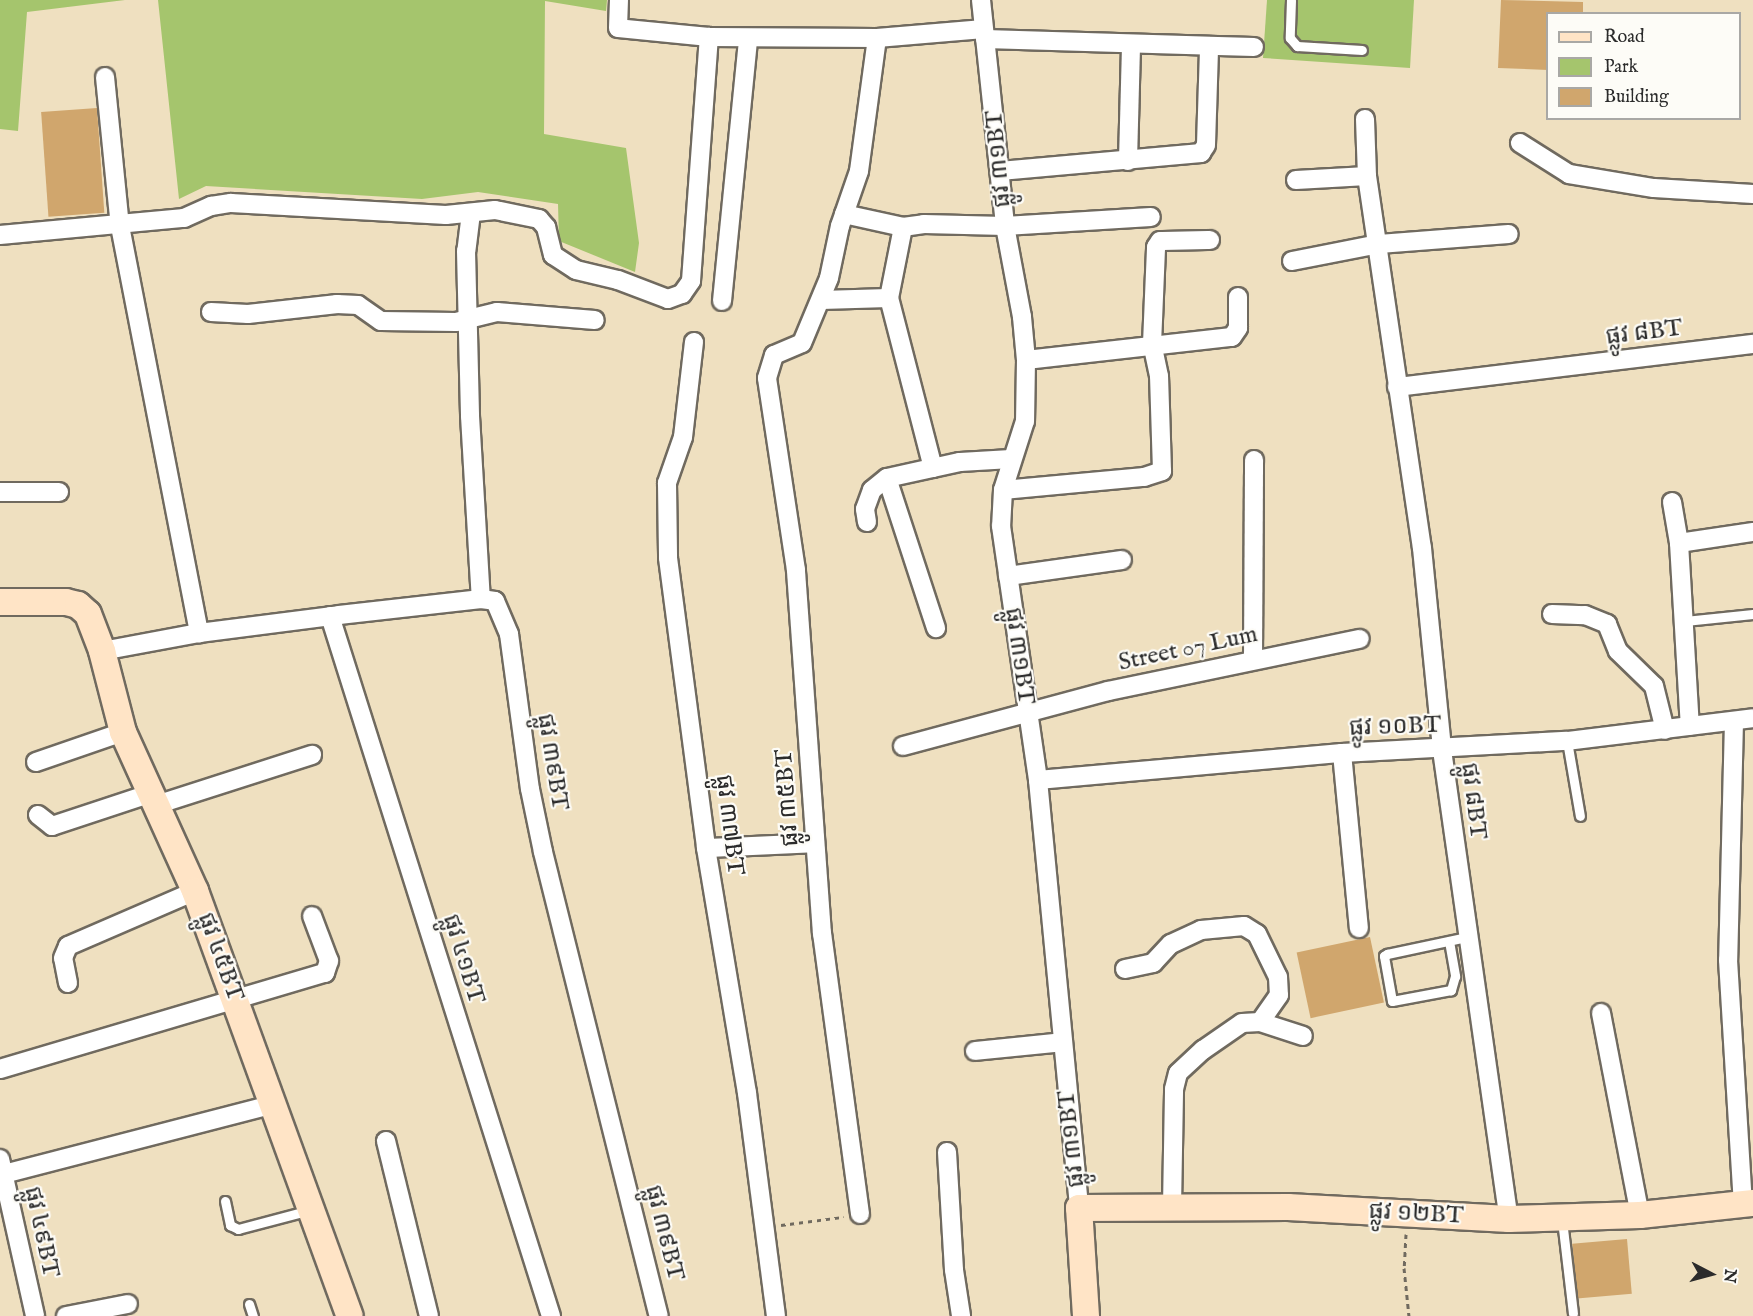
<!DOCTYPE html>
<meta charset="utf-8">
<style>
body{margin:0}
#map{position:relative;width:1753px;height:1316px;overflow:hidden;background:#efe0c0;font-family:"IM FELL English","Noto Sans Khmer",serif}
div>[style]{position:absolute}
.green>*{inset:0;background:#a5c56d}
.building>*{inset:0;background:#d0a66d;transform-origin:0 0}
.path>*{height:3px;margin-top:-1.5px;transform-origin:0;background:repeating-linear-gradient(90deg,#706a5f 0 4.5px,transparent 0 9px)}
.roads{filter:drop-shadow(2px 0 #706a5f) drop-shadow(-2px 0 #706a5f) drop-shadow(0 2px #706a5f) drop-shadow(0 -2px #706a5f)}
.lane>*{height:9px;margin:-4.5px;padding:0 4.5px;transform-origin:4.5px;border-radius:4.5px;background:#fff}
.street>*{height:18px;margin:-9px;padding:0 9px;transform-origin:9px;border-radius:9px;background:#fff}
.secondary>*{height:26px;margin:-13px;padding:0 13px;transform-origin:13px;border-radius:13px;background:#ffe4c6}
span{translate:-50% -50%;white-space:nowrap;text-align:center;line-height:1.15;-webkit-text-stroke:4.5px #fdfcf7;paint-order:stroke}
.street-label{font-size:24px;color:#2b2b2b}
.legend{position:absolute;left:1546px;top:12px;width:195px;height:108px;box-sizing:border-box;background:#fdfcf7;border:2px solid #a9a8a5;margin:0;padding:8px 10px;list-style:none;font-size:18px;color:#2b2b2b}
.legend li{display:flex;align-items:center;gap:12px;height:30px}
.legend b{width:30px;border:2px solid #a9a8a5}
.north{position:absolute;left:1681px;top:1244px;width:60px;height:60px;-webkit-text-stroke:4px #fdfcf7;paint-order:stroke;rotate:96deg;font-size:16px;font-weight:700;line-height:24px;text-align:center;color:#2b2b2b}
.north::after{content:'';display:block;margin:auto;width:21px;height:27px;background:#2b2b2b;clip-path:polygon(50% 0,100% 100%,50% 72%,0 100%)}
</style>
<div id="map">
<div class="green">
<i style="clip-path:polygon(0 0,607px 0,606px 11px,545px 1px,544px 134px,626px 148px,639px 243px,635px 272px,559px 241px,558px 204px,478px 192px,422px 199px,206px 186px,179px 199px,158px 0,125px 0,27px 12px,18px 131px,0 129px)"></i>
<i style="clip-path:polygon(1267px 0,1414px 0,1410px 68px,1263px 58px)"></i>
</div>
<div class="building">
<i style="clip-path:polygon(1501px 0,1583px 2px,1583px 14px,1548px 14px,1548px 70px,1498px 68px)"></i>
<i style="left:97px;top:108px;width:105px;height:56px;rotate:86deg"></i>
<i style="left:1370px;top:937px;width:67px;height:75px;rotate:78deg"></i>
<i style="left:1627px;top:1239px;width:55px;height:55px;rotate:85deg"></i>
</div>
<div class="path">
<i style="left:781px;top:1225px;width:63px;rotate:-7.4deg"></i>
<i style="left:1406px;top:1234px;width:34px;rotate:93deg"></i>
<i style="left:1404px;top:1268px;width:48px;rotate:84.1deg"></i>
</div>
<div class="roads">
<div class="lane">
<i style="left:1291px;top:0;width:38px;rotate:92deg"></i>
<i style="left:1290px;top:38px;width:11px;rotate:49deg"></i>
<i style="left:1297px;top:46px;width:65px;rotate:3.5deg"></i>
<i style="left:1685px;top:621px;width:68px;rotate:-5.9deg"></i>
<i style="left:1567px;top:741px;width:76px;rotate:80.2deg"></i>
<i style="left:1449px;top:941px;width:36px;rotate:80deg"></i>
<i style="left:1455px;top:976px;width:15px;rotate:106deg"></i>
<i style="left:1451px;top:990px;width:60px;rotate:169.4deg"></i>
<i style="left:1392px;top:1001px;width:46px;rotate:-100.1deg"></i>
<i style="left:1384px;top:956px;width:4px;rotate:-34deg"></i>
<i style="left:1387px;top:954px;width:82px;rotate:-12deg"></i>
<i style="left:225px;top:1201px;width:25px;rotate:78deg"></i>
<i style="left:230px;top:1225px;width:9px;rotate:27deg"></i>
<i style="left:238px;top:1229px;width:74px;rotate:-14.8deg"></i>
<i style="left:1562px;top:1220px;width:94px;rotate:83.3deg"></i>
<i style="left:249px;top:1304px;width:13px;rotate:72deg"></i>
</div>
<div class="street">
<i style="left:981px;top:0;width:227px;rotate:83.9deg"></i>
<i style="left:1005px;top:226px;width:93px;rotate:79.4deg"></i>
<i style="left:1022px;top:317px;width:43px;rotate:84.7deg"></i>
<i style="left:1026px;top:360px;width:61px;rotate:90.9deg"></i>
<i style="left:1025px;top:421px;width:72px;rotate:107.7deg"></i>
<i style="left:1003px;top:490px;width:36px;rotate:93deg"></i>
<i style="left:1001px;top:526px;width:257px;rotate:81.7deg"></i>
<i style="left:1038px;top:780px;width:430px;rotate:84.5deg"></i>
<i style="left:709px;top:37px;width:168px;rotate:0.3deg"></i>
<i style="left:877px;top:38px;width:107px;rotate:-4.8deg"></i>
<i style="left:985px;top:39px;width:269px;rotate:1.7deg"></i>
<i style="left:105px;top:77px;width:150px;rotate:84.3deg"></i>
<i style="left:120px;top:226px;width:415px;rotate:79deg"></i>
<i style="left:1365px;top:119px;width:57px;rotate:88deg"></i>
<i style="left:1367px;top:176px;width:376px;rotate:81.6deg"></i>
<i style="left:1422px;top:548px;width:203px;rotate:84.3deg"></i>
<i style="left:1442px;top:750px;width:474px;rotate:81.9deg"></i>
<i style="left:1520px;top:143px;width:58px;rotate:32.3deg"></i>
<i style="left:1569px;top:174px;width:86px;rotate:9.4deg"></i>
<i style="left:1654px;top:188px;width:99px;rotate:3.5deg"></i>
<i style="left:1128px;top:161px;width:117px;rotate:-88.5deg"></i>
<i style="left:1000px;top:171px;width:202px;rotate:-5.1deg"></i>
<i style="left:1201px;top:153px;width:9px;rotate:-58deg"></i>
<i style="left:1206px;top:145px;width:98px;rotate:-88.2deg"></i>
<i style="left:1296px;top:180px;width:71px;rotate:-3.2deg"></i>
<i style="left:471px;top:213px;width:38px;rotate:97deg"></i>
<i style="left:466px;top:251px;width:165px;rotate:88.6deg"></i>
<i style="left:470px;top:416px;width:183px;rotate:86.6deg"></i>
<i style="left:844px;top:214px;width:60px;rotate:12.4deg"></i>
<i style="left:0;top:235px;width:185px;rotate:-5.3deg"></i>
<i style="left:184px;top:218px;width:30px;rotate:-24deg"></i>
<i style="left:211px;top:206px;width:20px;rotate:-9deg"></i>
<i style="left:231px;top:203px;width:215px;rotate:3.2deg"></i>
<i style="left:446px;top:215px;width:49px;rotate:-5.8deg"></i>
<i style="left:495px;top:210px;width:45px;rotate:11.6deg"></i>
<i style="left:539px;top:219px;width:11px;rotate:49deg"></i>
<i style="left:546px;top:227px;width:29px;rotate:76deg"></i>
<i style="left:553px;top:255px;width:27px;rotate:33deg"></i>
<i style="left:576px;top:270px;width:43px;rotate:13.4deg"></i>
<i style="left:618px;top:280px;width:53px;rotate:20.8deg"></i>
<i style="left:668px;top:299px;width:15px;rotate:-20deg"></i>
<i style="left:682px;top:294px;width:16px;rotate:-55deg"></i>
<i style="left:691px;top:281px;width:245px;rotate:-85.8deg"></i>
<i style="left:709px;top:37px;width:91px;rotate:-174.4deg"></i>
<i style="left:618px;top:28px;width:28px;rotate:-88deg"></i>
<i style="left:1292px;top:261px;width:89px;rotate:-11.1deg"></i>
<i style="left:1379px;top:244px;width:130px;rotate:-4.4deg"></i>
<i style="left:821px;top:300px;width:68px;rotate:-1.7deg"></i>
<i style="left:722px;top:301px;width:262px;rotate:-84.3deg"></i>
<i style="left:211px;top:312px;width:37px;rotate:3deg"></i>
<i style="left:248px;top:314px;width:90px;rotate:-6.4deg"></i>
<i style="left:337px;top:304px;width:21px;rotate:3deg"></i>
<i style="left:358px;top:305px;width:28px;rotate:35deg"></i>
<i style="left:381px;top:321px;width:75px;rotate:0.8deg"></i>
<i style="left:456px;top:322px;width:42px;rotate:-13.7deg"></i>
<i style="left:497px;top:312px;width:98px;rotate:4.7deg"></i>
<i style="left:694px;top:342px;width:96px;rotate:96.6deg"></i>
<i style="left:683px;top:437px;width:49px;rotate:109.2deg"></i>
<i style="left:667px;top:483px;width:75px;rotate:89.2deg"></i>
<i style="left:668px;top:558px;width:292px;rotate:82.5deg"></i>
<i style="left:706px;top:848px;width:248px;rotate:80.5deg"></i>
<i style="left:747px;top:1093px;width:225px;rotate:82.6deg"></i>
<i style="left:1026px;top:360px;width:207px;rotate:-6.4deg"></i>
<i style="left:1232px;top:337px;width:11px;rotate:-56deg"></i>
<i style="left:1238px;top:328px;width:31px;rotate:-90deg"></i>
<i style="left:1397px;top:387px;width:359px;rotate:-6.9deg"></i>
<i style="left:933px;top:468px;width:176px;rotate:-104.5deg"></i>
<i style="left:889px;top:298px;width:72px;rotate:-78.8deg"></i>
<i style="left:903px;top:227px;width:21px;rotate:-8deg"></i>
<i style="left:924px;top:224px;width:81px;rotate:1.4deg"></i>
<i style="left:1005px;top:226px;width:146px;rotate:-3.5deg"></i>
<i style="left:887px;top:478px;width:158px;rotate:71.9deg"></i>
<i style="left:1003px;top:490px;width:142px;rotate:-5.3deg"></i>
<i style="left:1144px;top:477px;width:19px;rotate:-18deg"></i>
<i style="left:1162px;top:471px;width:95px;rotate:-91.8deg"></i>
<i style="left:1159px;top:376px;width:33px;rotate:-102deg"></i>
<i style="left:1152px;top:344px;width:97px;rotate:-87.6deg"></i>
<i style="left:1156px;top:247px;width:7px;rotate:-56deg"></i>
<i style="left:1160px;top:241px;width:50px;rotate:-1.1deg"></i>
<i style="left:0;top:492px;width:59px"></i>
<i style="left:1672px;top:502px;width:42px;rotate:80.3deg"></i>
<i style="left:1679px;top:543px;width:183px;rotate:86.6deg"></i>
<i style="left:867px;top:522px;width:13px;rotate:-99deg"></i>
<i style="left:865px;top:509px;width:20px;rotate:-70deg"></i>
<i style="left:872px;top:490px;width:19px;rotate:-39deg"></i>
<i style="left:887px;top:478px;width:75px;rotate:-12.4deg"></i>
<i style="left:960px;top:462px;width:51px;rotate:-3.4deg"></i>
<i style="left:1679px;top:543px;width:75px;rotate:-8.5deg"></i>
<i style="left:1008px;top:576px;width:115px;rotate:-8deg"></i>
<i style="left:1552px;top:614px;width:33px;rotate:2deg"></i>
<i style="left:1585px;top:615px;width:24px;rotate:22deg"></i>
<i style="left:1607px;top:624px;width:29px;rotate:68deg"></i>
<i style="left:1618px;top:651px;width:50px;rotate:44.2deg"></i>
<i style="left:1654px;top:686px;width:45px;rotate:76deg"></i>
<i style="left:330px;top:616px;width:734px;rotate:72.48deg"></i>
<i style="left:102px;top:651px;width:99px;rotate:-10.5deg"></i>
<i style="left:199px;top:633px;width:141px;rotate:-7.3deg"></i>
<i style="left:339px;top:615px;width:143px;rotate:-6.4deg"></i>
<i style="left:481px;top:599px;width:14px;rotate:8deg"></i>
<i style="left:495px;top:601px;width:36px;rotate:67deg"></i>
<i style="left:509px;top:634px;width:156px;rotate:82.3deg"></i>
<i style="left:530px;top:789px;width:64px;rotate:78.3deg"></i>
<i style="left:543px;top:852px;width:478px;rotate:76deg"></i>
<i style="left:1253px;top:660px;width:200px;rotate:-89.7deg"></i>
<i style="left:1734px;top:721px;width:239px;rotate:91.4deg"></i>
<i style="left:1728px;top:960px;width:244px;rotate:86.5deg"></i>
<i style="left:903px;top:746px;width:212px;rotate:-15deg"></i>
<i style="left:1108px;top:691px;width:257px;rotate:-11.7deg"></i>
<i style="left:1342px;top:753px;width:176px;rotate:84.5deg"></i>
<i style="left:36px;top:762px;width:92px;rotate:-19deg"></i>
<i style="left:1038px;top:780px;width:305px;rotate:-5.1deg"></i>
<i style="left:1342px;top:753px;width:225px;rotate:-3.1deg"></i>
<i style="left:1567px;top:741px;width:187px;rotate:-7deg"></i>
<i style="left:156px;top:805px;width:164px;rotate:-17.8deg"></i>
<i style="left:38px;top:815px;width:18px;rotate:38deg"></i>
<i style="left:52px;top:826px;width:102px;rotate:-18.3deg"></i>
<i style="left:706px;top:848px;width:109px;rotate:-2.6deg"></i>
<i style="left:1125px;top:969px;width:29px;rotate:-12deg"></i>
<i style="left:1153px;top:963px;width:26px;rotate:-47deg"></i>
<i style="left:1171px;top:944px;width:33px;rotate:-25deg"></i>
<i style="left:1201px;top:930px;width:43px;rotate:-5.3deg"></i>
<i style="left:1244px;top:926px;width:15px;rotate:32deg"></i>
<i style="left:1257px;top:934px;width:48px;rotate:64deg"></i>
<i style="left:1278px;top:977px;width:18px;rotate:87deg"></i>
<i style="left:1279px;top:995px;width:33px;rotate:125deg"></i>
<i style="left:68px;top:983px;width:25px;rotate:-101deg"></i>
<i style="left:63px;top:958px;width:13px;rotate:-67deg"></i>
<i style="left:68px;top:946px;width:138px;rotate:-23.4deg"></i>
<i style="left:1601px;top:1013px;width:206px;rotate:79.1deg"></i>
<i style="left:975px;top:1051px;width:88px;rotate:-5.8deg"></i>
<i style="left:0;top:1069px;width:339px;rotate:-16.5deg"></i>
<i style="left:325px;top:973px;width:13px;rotate:-72deg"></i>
<i style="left:329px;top:961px;width:48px;rotate:-110.7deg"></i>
<i style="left:386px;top:1141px;width:180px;rotate:76.2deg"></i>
<i style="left:947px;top:1152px;width:118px;rotate:86.6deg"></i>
<i style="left:954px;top:1270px;width:47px;rotate:81.3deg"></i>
<i style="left:0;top:1159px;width:161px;rotate:77.4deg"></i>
<i style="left:4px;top:1174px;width:276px;rotate:-14.5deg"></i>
<i style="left:1172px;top:1207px;width:118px;rotate:-89deg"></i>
<i style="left:1174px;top:1089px;width:16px;rotate:-76deg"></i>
<i style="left:1178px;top:1073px;width:34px;rotate:-43deg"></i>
<i style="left:1203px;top:1050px;width:47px;rotate:-34.7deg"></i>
<i style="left:1242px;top:1023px;width:18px;rotate:-3deg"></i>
<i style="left:1260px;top:1022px;width:45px;rotate:18deg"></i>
<i style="left:860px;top:1214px;width:283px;rotate:-97.7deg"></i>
<i style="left:822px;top:934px;width:365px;rotate:-94.1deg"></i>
<i style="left:796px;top:570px;width:194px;rotate:-98.6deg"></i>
<i style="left:767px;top:378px;width:24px;rotate:-73deg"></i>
<i style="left:774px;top:355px;width:30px;rotate:-23deg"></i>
<i style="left:802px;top:343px;width:70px;rotate:-67.4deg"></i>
<i style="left:829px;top:278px;width:53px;rotate:-78.1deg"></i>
<i style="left:840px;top:226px;width:58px;rotate:-70.9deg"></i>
<i style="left:859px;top:171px;width:134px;rotate:-82.3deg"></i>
<i style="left:66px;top:1316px;width:63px;rotate:-11deg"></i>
</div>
<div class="secondary">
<i style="left:0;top:602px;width:66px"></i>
<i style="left:66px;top:602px;width:12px;rotate:14deg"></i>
<i style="left:78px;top:605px;width:13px;rotate:42deg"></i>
<i style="left:88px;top:614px;width:40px;rotate:69deg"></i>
<i style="left:102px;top:651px;width:84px;rotate:75.5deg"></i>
<i style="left:123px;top:732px;width:175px;rotate:65.6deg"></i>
<i style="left:195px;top:891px;width:452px;rotate:70deg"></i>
<i style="left:1086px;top:1316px;width:108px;rotate:-93.7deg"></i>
<i style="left:1079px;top:1208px;width:209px;rotate:-0.3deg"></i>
<i style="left:1288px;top:1207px;width:221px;rotate:3.1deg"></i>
<i style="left:1509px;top:1219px;width:131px;rotate:-1.7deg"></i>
<i style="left:1640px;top:1215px;width:114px;rotate:-6.1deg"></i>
</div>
</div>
<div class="street-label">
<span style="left:999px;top:159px;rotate:-95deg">ផ្លូវ ៣១BT</span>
<span style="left:1644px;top:333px;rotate:-7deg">ផ្លូវ ៨BT</span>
<span style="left:1188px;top:649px;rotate:-12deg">Street 07 Lum</span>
<span style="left:1019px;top:656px;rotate:82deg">ផ្លូវ ៣១BT</span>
<span style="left:1395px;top:727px;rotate:-2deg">ផ្លូវ ១០BT</span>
<span style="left:552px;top:762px;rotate:81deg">ផ្លូវ ៣៩BT</span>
<span style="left:788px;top:798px;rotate:-94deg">ផ្លូវ ៣៥BT</span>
<span style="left:1473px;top:801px;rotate:83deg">ផ្លូវ ៨BT</span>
<span style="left:729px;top:825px;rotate:83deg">ផ្លូវ ៣៧BT</span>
<span style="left:220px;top:957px;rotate:70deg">ផ្លូវ ៤៥BT</span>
<span style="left:463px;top:959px;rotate:73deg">ផ្លូវ ៤១BT</span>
<span style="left:1072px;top:1139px;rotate:-96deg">ផ្លូវ ៣១BT</span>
<span style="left:1416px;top:1214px;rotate:3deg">ផ្លូវ ១២BT</span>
<span style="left:41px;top:1232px;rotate:78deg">ផ្លូវ ៤៩BT</span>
<span style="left:664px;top:1233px;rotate:76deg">ផ្លូវ ៣៩BT</span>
</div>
<ul class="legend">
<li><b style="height:8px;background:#ffe4c6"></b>Road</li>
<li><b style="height:16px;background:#a5c56d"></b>Park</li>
<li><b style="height:16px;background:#d0a66d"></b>Building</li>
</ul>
<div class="north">N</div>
</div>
